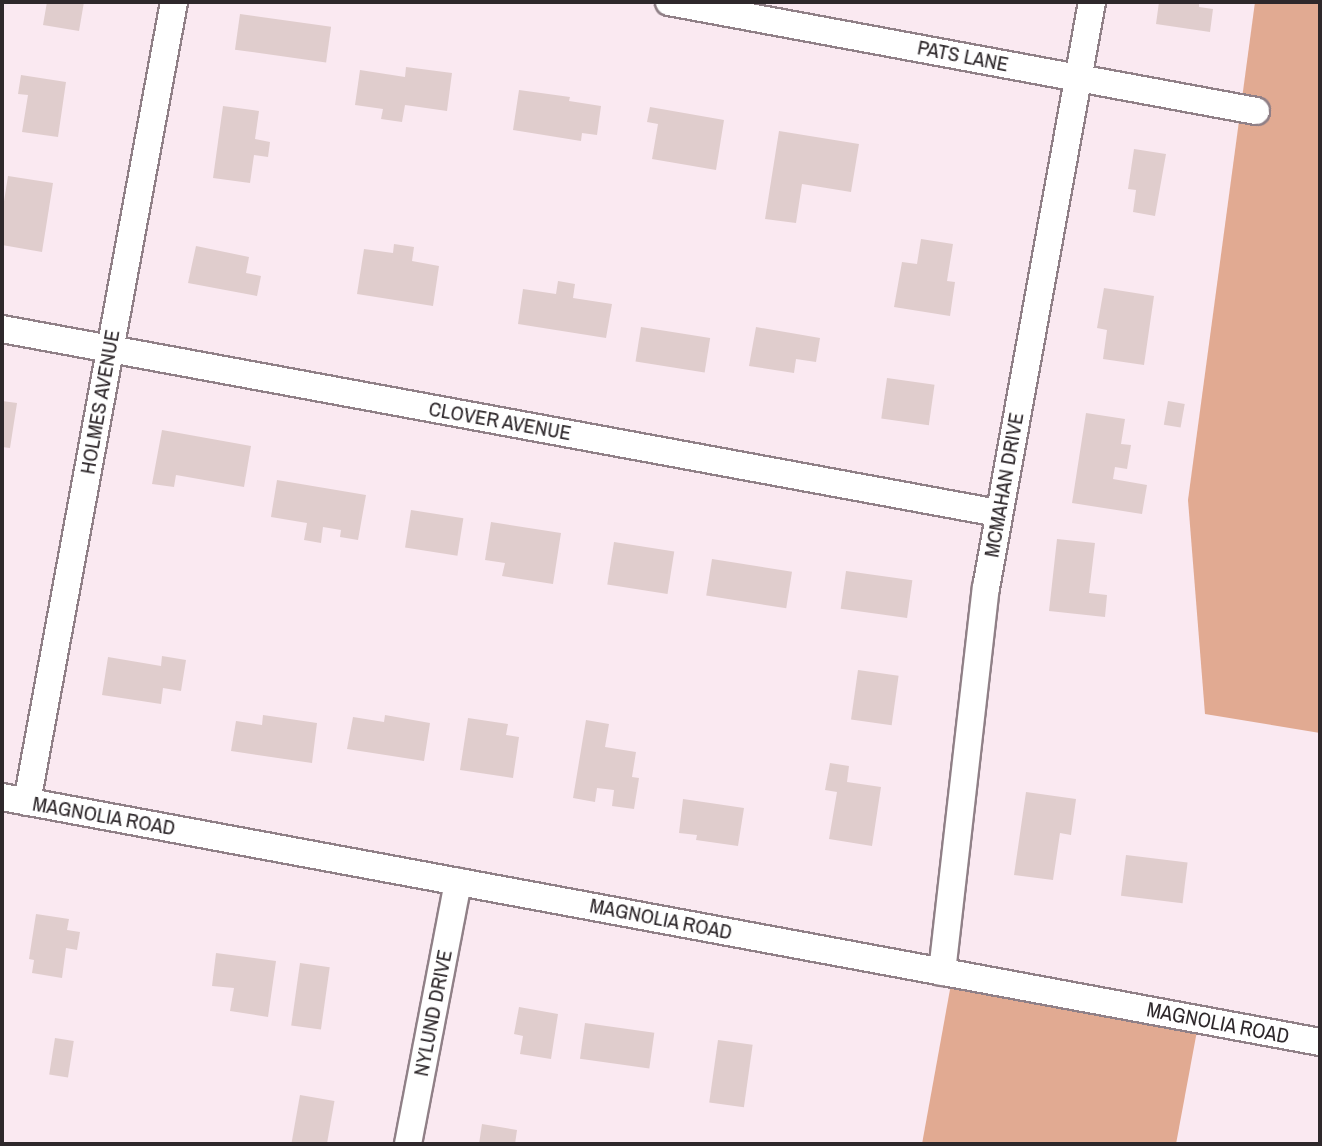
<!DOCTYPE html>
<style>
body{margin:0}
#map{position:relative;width:1322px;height:1146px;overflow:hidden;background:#fae9f1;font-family:"Archivo Narrow",sans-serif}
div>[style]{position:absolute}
.forest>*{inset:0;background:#e1aa92}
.building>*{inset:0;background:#e0cdcd;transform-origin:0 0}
.roads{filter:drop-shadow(2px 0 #908087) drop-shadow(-2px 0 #908087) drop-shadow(0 2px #908087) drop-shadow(0 -2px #908087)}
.minor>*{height:26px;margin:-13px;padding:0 13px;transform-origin:13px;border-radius:13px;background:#fff}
span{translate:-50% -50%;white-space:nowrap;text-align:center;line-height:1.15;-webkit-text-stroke:5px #fff;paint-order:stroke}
.street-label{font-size:21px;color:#2e282b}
.frame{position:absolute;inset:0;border:4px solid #2e282b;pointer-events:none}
</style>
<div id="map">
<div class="forest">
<i style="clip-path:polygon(1255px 2px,1320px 2px,1320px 733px,1205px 714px,1188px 500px)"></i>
<i style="clip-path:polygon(953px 973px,1199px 1020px,1176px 1144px,922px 1144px)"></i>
</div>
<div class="building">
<i style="clip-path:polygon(47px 2px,84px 2px,79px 31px,43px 25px)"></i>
<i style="clip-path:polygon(1159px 2px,1199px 2px,1199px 7px,1213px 9px,1210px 32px,1156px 24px)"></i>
<i style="left:240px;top:14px;width:92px;height:36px;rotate:8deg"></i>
<i style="clip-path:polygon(406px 67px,452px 73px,447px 111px,405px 105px,402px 122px,381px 119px,383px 109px,355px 105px,360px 70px,405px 77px)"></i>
<i style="clip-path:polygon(21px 75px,66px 82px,58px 137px,22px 132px,28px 95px,18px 94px)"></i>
<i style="clip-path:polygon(519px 90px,570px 97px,569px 101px,601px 106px,597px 135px,582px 133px,581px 141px,513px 130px)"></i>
<i style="clip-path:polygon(223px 106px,259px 111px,255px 139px,270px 142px,268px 157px,254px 155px,250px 183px,213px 178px)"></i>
<i style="clip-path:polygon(650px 107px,724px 120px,716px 170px,652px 159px,658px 124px,647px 122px)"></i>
<i style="clip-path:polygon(779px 131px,859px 144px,851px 192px,802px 184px,796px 223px,765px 219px)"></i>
<i style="clip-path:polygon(1134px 149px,1166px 154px,1155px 216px,1133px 212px,1136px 190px,1128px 189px)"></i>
<i style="clip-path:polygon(8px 176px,53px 183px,42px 252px,2px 245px,2px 214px)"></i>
<i style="clip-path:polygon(921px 239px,953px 244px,947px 281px,955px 282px,950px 316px,894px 307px,902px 262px,917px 264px)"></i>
<i style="clip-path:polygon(394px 244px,414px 247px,412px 261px,439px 266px,433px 306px,357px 294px,364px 249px,393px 253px)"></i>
<i style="clip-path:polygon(196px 246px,249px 257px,246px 273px,261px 276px,257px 296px,188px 283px)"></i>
<i style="clip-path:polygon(558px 281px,575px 284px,573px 298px,612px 304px,606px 338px,518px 324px,523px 289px,556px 294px)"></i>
<i style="clip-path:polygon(1104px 288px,1154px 296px,1144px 365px,1103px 359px,1107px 330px,1097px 328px)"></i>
<i style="left:641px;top:327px;width:70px;height:35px;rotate:9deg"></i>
<i style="clip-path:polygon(756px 327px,820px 338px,816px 362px,796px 359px,794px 373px,749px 366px)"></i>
<i style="left:887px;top:378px;width:48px;height:41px;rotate:8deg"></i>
<i style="clip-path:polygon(2px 401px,17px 403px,10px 448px,2px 447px)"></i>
<i style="left:1168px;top:401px;width:17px;height:24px;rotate:10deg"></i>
<i style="clip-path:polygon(1086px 413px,1125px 419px,1121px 444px,1131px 445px,1127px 469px,1115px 467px,1113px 479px,1147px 485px,1142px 514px,1072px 503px)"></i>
<i style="clip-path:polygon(162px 430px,251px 446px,244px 487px,176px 475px,174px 487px,152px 484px)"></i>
<i style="clip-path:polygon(277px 480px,366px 495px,358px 540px,340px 537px,341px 530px,323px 527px,321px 543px,304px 540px,307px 523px,271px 517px)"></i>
<i style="left:411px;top:510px;width:53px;height:38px;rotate:9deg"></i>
<i style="clip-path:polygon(491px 522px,561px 533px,553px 584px,502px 576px,505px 563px,485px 560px)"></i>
<i style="clip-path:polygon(1057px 539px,1095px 543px,1089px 593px,1107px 595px,1105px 617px,1049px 611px)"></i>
<i style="left:614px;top:542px;width:61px;height:43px;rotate:9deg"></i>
<i style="left:712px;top:559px;width:81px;height:37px;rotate:9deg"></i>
<i style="left:846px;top:571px;width:67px;height:38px;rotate:8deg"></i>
<i style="clip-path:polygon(162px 656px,186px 660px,181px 691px,163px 688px,161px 704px,102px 695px,108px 657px,161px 666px)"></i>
<i style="left:858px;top:670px;width:41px;height:50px;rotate:8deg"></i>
<i style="clip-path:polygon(263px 715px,317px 723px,312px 763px,231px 751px,236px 721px,262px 725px)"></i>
<i style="clip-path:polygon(385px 715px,430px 723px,424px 761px,347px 749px,353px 717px,384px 722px)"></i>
<i style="clip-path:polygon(468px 718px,508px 724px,506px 735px,519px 737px,513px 778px,460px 770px)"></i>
<i style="clip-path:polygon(586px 720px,609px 724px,605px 747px,636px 752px,632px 777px,639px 778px,634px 809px,612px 806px,614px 790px,597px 788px,595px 802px,573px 798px)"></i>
<i style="clip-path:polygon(830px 763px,849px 766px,847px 782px,881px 787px,872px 846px,829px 839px,837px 792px,825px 790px)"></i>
<i style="clip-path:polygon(1026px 792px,1076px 799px,1071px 835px,1060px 833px,1053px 880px,1014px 875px)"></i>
<i style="clip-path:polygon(683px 799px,744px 808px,738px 846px,696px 840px,697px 835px,679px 833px)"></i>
<i style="left:1126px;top:855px;width:62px;height:41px;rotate:7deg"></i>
<i style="clip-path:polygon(36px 914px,69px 919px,67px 930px,80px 932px,77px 950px,66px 948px,62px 978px,32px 973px,34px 960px,29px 959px)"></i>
<i style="clip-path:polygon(216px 953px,276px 961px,268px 1017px,230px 1011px,234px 988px,212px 986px)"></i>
<i style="left:300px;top:963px;width:30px;height:63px;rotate:8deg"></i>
<i style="clip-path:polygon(519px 1007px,558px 1014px,551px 1059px,520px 1054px,523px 1036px,514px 1034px)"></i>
<i style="left:585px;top:1023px;width:70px;height:36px;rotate:8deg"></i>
<i style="left:55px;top:1038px;width:19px;height:37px;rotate:9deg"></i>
<i style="left:718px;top:1040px;width:35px;height:63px;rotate:8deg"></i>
<i style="left:300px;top:1095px;width:35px;height:49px;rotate:10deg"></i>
<i style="clip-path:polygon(482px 1124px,517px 1130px,515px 1144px,479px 1144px)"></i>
</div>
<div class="roads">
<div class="minor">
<i style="left:669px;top:2px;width:597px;rotate:10.52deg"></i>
<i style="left:2px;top:329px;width:1013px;rotate:10.47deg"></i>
<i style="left:2px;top:797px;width:1341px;rotate:10.53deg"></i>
<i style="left:27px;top:802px;width:813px;rotate:-79.59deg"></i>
<i style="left:942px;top:972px;width:387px;rotate:-83.5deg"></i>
<i style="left:986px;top:588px;width:596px;rotate:-79.75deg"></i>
<i style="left:408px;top:1144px;width:267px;rotate:-79.2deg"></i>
</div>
</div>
<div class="street-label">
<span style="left:963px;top:56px;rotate:11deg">PATS LANE</span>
<span style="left:100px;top:402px;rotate:-80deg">HOLMES AVENUE</span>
<span style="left:500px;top:421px;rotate:10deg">CLOVER AVENUE</span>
<span style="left:1004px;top:485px;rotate:-80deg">MCMAHAN DRIVE</span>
<span style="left:104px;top:816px;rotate:10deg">MAGNOLIA ROAD</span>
<span style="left:661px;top:919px;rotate:11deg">MAGNOLIA ROAD</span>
<span style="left:433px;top:1013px;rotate:-79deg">NYLUND DRIVE</span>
<span style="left:1218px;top:1023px;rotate:11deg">MAGNOLIA ROAD</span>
</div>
<div class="frame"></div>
</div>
